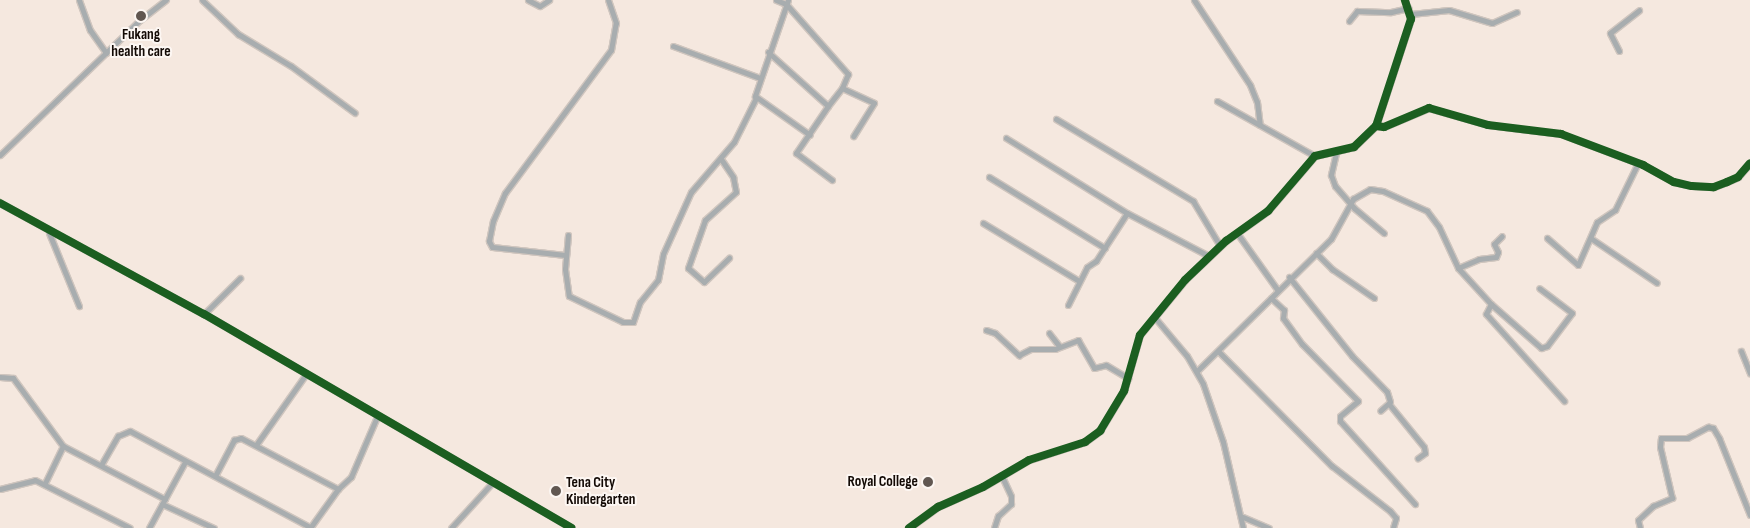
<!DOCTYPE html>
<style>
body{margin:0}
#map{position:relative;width:1750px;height:528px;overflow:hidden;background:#f5e8df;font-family:"Sofia Sans Condensed",sans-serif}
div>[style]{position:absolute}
.roads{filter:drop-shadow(1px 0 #cfc5be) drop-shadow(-1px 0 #cfc5be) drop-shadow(0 1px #cfc5be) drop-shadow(0 -1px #cfc5be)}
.minor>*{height:5px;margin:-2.5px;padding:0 2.5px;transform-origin:2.5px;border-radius:2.5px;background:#a8adaf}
.cycleway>*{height:8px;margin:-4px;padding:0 4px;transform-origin:4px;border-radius:4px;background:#1b5e20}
.dots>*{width:14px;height:14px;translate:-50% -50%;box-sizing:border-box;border:2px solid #fdf7f3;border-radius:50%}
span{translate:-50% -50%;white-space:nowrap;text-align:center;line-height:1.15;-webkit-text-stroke:4px #fdf7f3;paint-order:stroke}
.poi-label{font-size:15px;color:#120904;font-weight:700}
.left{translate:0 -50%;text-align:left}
.right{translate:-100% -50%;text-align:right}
</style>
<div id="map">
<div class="roads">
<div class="minor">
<i style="left:79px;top:0;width:32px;rotate:70deg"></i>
<i style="left:90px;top:30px;width:28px;rotate:55deg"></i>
<i style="left:202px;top:0;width:50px;rotate:43.4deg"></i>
<i style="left:238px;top:34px;width:62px;rotate:31.1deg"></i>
<i style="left:291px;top:66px;width:79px;rotate:36.3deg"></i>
<i style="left:528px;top:0;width:13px;rotate:27deg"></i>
<i style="left:540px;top:6px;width:11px;rotate:-34deg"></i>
<i style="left:776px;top:0;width:11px;rotate:22deg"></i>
<i style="left:786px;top:4px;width:94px;rotate:48.5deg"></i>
<i style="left:848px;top:74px;width:15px;rotate:113deg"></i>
<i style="left:842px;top:88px;width:23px;rotate:128deg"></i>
<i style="left:788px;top:0;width:102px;rotate:109deg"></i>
<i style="left:755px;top:96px;width:67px;rotate:35.3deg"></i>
<i style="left:1194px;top:0;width:102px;rotate:56.6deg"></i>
<i style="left:1250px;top:85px;width:18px;rotate:68deg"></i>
<i style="left:1257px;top:102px;width:23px;rotate:83deg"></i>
<i style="left:1411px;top:14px;width:38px;rotate:-6deg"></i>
<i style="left:1449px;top:10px;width:45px;rotate:16.8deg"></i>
<i style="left:1492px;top:23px;width:27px;rotate:-24deg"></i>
<i style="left:1349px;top:21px;width:13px;rotate:-51deg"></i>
<i style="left:1357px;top:11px;width:34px;rotate:2deg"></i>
<i style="left:1391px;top:12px;width:18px;rotate:-13deg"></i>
<i style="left:673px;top:46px;width:93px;rotate:20.2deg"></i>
<i style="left:1619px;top:51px;width:20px;rotate:-117deg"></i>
<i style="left:1610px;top:33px;width:37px;rotate:-38deg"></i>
<i style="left:768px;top:52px;width:81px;rotate:42deg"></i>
<i style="left:828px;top:106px;width:57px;rotate:124.2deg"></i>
<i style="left:796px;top:153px;width:45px;rotate:36.9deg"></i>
<i style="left:842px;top:88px;width:35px;rotate:25deg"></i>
<i style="left:874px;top:103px;width:39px;rotate:122deg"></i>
<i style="left:1217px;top:101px;width:112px;rotate:29.3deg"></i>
<i style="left:1056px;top:119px;width:160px;rotate:30.9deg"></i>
<i style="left:1193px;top:201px;width:52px;rotate:59deg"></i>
<i style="left:1376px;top:126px;width:8px;rotate:7deg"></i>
<i style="left:1384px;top:127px;width:49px;rotate:-22.9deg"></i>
<i style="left:1429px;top:108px;width:61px;rotate:16.1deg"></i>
<i style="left:1488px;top:125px;width:74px;rotate:7deg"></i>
<i style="left:1561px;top:134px;width:88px;rotate:20.7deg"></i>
<i style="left:1643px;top:165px;width:35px;rotate:29deg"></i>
<i style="left:1674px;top:182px;width:18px;rotate:13deg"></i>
<i style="left:1692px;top:186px;width:22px;rotate:3deg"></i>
<i style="left:1714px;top:187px;width:14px;rotate:-21deg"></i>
<i style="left:1727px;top:182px;width:12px;rotate:-24deg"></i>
<i style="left:1738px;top:177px;width:18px;rotate:-49deg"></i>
<i style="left:1006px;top:138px;width:142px;rotate:31.8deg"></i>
<i style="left:1127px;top:213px;width:93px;rotate:27.7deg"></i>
<i style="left:1336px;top:153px;width:23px;rotate:103deg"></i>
<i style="left:1331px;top:175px;width:12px;rotate:70deg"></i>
<i style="left:1335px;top:186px;width:29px;rotate:49deg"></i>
<i style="left:1354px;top:208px;width:39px;rotate:40deg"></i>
<i style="left:0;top:155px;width:194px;rotate:-44deg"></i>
<i style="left:140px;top:20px;width:33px;rotate:-38deg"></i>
<i style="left:721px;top:159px;width:22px;rotate:56deg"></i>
<i style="left:733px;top:177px;width:15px;rotate:79deg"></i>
<i style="left:736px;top:192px;width:42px;rotate:137.9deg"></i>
<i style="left:705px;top:220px;width:51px;rotate:109.5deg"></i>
<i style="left:688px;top:268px;width:21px;rotate:41deg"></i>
<i style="left:704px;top:282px;width:35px;rotate:-44deg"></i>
<i style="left:989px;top:177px;width:136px;rotate:31.5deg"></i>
<i style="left:0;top:203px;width:232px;rotate:28.6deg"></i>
<i style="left:204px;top:314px;width:425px;rotate:30.2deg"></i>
<i style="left:983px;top:223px;width:112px;rotate:31.1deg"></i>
<i style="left:49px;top:233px;width:79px;rotate:67.7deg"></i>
<i style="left:1237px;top:233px;width:69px;rotate:54.5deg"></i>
<i style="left:568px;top:235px;width:34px;rotate:95deg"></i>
<i style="left:565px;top:269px;width:27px;rotate:82deg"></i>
<i style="left:569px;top:296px;width:60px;rotate:25.7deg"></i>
<i style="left:623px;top:322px;width:10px"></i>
<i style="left:633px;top:322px;width:21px;rotate:-71deg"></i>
<i style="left:640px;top:302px;width:28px;rotate:-51deg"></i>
<i style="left:658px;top:280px;width:26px;rotate:-79deg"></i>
<i style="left:663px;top:254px;width:68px;rotate:-65.7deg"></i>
<i style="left:691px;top:192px;width:66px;rotate:-49.3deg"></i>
<i style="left:734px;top:142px;width:49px;rotate:-63.4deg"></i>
<i style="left:1547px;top:238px;width:41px;rotate:41.1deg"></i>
<i style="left:1578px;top:265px;width:47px;rotate:-66.2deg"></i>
<i style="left:1597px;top:222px;width:22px;rotate:-34deg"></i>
<i style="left:1615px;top:210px;width:50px;rotate:-63.9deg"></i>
<i style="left:1592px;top:239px;width:78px;rotate:34.1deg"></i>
<i style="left:1316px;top:253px;width:23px;rotate:45deg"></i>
<i style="left:1332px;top:269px;width:51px;rotate:34.6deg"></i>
<i style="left:565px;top:255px;width:73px;rotate:-173.7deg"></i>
<i style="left:492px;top:247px;width:7px;rotate:-117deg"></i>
<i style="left:489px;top:241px;width:20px;rotate:-79deg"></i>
<i style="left:493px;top:221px;width:30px;rotate:-67deg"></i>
<i style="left:505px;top:193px;width:178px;rotate:-53.5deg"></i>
<i style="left:611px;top:50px;width:27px;rotate:-80deg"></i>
<i style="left:616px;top:23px;width:24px;rotate:-109deg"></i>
<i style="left:1458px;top:268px;width:23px;rotate:-23deg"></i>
<i style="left:1479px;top:259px;width:17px;rotate:-7deg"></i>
<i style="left:1496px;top:257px;width:5px;rotate:-68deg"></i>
<i style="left:1498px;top:252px;width:9px;rotate:-117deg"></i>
<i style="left:1494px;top:244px;width:11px;rotate:-45deg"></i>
<i style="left:1289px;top:277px;width:101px;rotate:51.4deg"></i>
<i style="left:1352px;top:356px;width:50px;rotate:45.8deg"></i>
<i style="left:1387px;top:392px;width:10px;rotate:73deg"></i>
<i style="left:1390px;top:402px;width:13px;rotate:138deg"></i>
<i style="left:1271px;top:298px;width:18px;rotate:43deg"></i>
<i style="left:1284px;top:310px;width:8px;rotate:97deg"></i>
<i style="left:1283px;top:318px;width:32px;rotate:54deg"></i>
<i style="left:1302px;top:344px;width:80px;rotate:45.5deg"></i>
<i style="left:1358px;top:401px;width:23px;rotate:140deg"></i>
<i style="left:1340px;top:416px;width:5px;rotate:90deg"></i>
<i style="left:1340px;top:421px;width:112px;rotate:47.9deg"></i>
<i style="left:1491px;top:304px;width:67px;rotate:41.3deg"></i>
<i style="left:1541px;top:348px;width:6px;rotate:-18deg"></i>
<i style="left:1547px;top:346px;width:41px;rotate:-52.9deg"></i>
<i style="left:1572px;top:313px;width:41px;rotate:-142.9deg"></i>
<i style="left:1068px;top:305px;width:42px;rotate:-63.4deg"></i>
<i style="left:1087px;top:267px;width:11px;rotate:-34deg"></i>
<i style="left:1096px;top:261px;width:57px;rotate:-57.1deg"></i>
<i style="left:204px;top:314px;width:51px;rotate:-45deg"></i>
<i style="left:1156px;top:319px;width:48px;rotate:50deg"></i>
<i style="left:1187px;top:356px;width:32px;rotate:60deg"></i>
<i style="left:1203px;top:384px;width:61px;rotate:71deg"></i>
<i style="left:1223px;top:442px;width:88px;rotate:76.9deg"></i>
<i style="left:986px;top:330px;width:9px;rotate:18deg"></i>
<i style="left:995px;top:333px;width:33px;rotate:43deg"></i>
<i style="left:1019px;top:355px;width:13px;rotate:-27deg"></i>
<i style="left:1031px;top:349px;width:24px"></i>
<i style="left:1055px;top:349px;width:25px;rotate:-21deg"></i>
<i style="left:1078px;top:340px;width:32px;rotate:60deg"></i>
<i style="left:1094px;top:368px;width:12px;rotate:-14deg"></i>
<i style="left:1106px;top:365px;width:26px;rotate:31deg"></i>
<i style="left:1049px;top:333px;width:16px;rotate:52deg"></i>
<i style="left:1218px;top:351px;width:162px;rotate:45.3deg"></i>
<i style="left:1332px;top:466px;width:73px;rotate:37.8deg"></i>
<i style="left:1390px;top:511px;width:9px;rotate:49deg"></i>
<i style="left:1396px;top:518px;width:10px;rotate:107deg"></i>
<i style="left:1741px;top:351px;width:24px;rotate:68deg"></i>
<i style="left:1197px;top:371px;width:188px;rotate:-44.6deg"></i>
<i style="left:1331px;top:239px;width:46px;rotate:-61.2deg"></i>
<i style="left:1353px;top:199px;width:20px;rotate:-30deg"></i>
<i style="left:1370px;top:189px;width:13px;rotate:9deg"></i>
<i style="left:1383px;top:191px;width:48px;rotate:24.4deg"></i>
<i style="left:1427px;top:211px;width:20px;rotate:53deg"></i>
<i style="left:1439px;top:227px;width:45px;rotate:65.1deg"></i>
<i style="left:1458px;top:268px;width:49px;rotate:47.5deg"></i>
<i style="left:1491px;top:304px;width:11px;rotate:117deg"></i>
<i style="left:1486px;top:314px;width:117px;rotate:48.1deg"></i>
<i style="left:0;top:377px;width:13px;rotate:4deg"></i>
<i style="left:13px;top:378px;width:84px;rotate:53.7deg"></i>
<i style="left:63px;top:446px;width:115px;rotate:27.5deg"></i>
<i style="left:1389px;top:404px;width:55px;rotate:50.9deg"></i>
<i style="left:1424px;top:447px;width:6px;rotate:81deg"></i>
<i style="left:1425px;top:453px;width:9px;rotate:144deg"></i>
<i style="left:256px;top:445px;width:87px;rotate:-54.8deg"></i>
<i style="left:101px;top:465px;width:34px;rotate:-60deg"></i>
<i style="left:118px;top:436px;width:13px;rotate:-23deg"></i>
<i style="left:130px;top:431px;width:204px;rotate:28.1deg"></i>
<i style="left:215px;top:476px;width:41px;rotate:-62.2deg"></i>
<i style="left:234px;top:440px;width:7px;rotate:-16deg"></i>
<i style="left:241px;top:438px;width:110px;rotate:27.7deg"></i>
<i style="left:45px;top:483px;width:41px;rotate:-64.1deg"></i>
<i style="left:0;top:489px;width:36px;rotate:-14deg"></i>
<i style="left:35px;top:480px;width:106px;rotate:26.8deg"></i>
<i style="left:162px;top:504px;width:57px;rotate:24.8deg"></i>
<i style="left:1243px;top:517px;width:28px;rotate:23deg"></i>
<i style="left:149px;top:528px;width:75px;rotate:-61.4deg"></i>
<i style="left:310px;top:528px;width:48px;rotate:-54.3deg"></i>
<i style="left:338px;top:489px;width:18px;rotate:-43deg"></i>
<i style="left:351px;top:477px;width:65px;rotate:-66.6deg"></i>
<i style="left:451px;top:528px;width:59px;rotate:-47.7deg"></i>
<i style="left:909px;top:528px;width:36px;rotate:-36deg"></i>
<i style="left:938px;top:507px;width:49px;rotate:-24deg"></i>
<i style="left:983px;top:487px;width:53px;rotate:-30.4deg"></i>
<i style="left:1029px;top:460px;width:59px;rotate:-17.8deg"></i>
<i style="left:1085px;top:442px;width:19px;rotate:-36deg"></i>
<i style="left:1100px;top:431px;width:47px;rotate:-59deg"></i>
<i style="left:1124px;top:391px;width:58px;rotate:-74.1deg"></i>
<i style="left:1140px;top:335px;width:71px;rotate:-50.7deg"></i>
<i style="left:1185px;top:280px;width:57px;rotate:-43.6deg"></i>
<i style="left:1226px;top:241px;width:52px;rotate:-35.5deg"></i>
<i style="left:1268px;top:211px;width:72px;rotate:-49.5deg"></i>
<i style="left:1315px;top:156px;width:40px;rotate:-13deg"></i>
<i style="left:1354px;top:147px;width:30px;rotate:-44deg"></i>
<i style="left:1376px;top:126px;width:113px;rotate:-71.9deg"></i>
<i style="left:1411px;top:19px;width:20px;rotate:-108deg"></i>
<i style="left:994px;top:528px;width:13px;rotate:-72deg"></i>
<i style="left:998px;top:516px;width:18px;rotate:-43deg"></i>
<i style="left:1011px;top:504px;width:8px;rotate:-90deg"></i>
<i style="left:1011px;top:496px;width:23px;rotate:-115deg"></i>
<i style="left:1640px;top:528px;width:8px;rotate:-104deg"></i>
<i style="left:1638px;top:520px;width:21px;rotate:-43deg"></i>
<i style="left:1653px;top:506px;width:21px;rotate:-23deg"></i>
<i style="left:1672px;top:498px;width:52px;rotate:-103.2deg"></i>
<i style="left:1660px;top:447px;width:9px;rotate:-84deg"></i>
<i style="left:1661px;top:438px;width:26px"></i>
<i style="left:1687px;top:438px;width:24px;rotate:-28deg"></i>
<i style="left:1708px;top:427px;width:5px;rotate:11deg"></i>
<i style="left:1713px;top:428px;width:12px;rotate:59deg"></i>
<i style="left:1719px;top:438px;width:83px;rotate:68.1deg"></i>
</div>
</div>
<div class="cycleway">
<i style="left:1376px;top:126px;width:8px;rotate:7deg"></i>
<i style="left:1384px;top:127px;width:49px;rotate:-22.9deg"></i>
<i style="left:1429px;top:108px;width:61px;rotate:16.1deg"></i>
<i style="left:1488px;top:125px;width:74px;rotate:7deg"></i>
<i style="left:1561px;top:134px;width:88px;rotate:20.7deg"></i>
<i style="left:1643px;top:165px;width:35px;rotate:29deg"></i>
<i style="left:1674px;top:182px;width:18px;rotate:13deg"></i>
<i style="left:1692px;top:186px;width:22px;rotate:3deg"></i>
<i style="left:1714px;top:187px;width:14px;rotate:-21deg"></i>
<i style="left:1727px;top:182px;width:12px;rotate:-24deg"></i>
<i style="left:1738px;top:177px;width:18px;rotate:-49deg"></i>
<i style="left:0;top:203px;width:232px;rotate:28.6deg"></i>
<i style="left:204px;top:314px;width:425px;rotate:30.2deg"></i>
<i style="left:909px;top:528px;width:36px;rotate:-36deg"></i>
<i style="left:938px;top:507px;width:49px;rotate:-24deg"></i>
<i style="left:983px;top:487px;width:53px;rotate:-30.4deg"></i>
<i style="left:1029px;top:460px;width:59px;rotate:-17.8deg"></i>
<i style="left:1085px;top:442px;width:19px;rotate:-36deg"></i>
<i style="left:1100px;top:431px;width:47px;rotate:-59deg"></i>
<i style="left:1124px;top:391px;width:58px;rotate:-74.1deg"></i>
<i style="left:1140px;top:335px;width:71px;rotate:-50.7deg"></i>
<i style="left:1185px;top:280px;width:57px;rotate:-43.6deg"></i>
<i style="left:1226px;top:241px;width:52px;rotate:-35.5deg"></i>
<i style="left:1268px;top:211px;width:72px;rotate:-49.5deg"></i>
<i style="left:1315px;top:156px;width:40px;rotate:-13deg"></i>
<i style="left:1354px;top:147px;width:30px;rotate:-44deg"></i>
<i style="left:1376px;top:126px;width:113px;rotate:-71.9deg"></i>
<i style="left:1411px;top:19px;width:20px;rotate:-108deg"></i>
</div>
<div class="dots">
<i style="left:141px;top:16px;background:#615751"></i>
<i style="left:928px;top:482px;background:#615751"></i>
<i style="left:556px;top:491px;background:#615751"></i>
</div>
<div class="poi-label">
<span style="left:141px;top:43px">Fukang<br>health care</span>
<span class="left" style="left:566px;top:491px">Tena City<br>Kindergarten</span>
<span class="right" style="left:918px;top:482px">Royal College</span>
</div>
</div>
